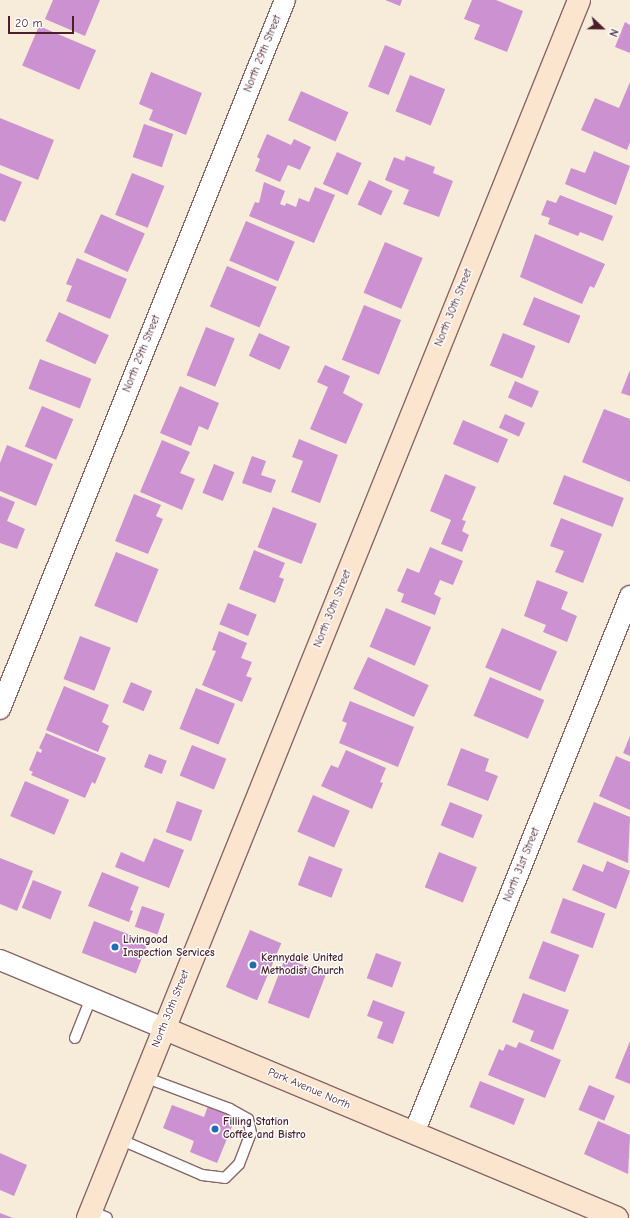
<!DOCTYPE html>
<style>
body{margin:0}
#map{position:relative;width:630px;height:1218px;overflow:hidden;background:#f7ecda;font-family:"Comic Neue",sans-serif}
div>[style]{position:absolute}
.building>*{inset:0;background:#cc91d0;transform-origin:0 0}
.roads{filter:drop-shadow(1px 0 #876768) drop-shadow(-1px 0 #876768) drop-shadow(0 1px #876768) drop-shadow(0 -1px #876768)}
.lane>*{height:10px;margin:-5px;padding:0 5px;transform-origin:5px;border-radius:5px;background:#fff}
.street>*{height:20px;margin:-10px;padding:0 10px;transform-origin:10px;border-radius:10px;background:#fff}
.secondary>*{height:22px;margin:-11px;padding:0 11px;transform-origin:11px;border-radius:11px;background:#fbe5cf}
.dots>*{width:11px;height:11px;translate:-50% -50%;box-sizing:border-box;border:2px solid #fff;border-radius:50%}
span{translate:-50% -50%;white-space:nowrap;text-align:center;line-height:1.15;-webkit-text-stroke:3px #fff;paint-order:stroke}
.street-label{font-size:11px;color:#4a1f2b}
.poi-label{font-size:11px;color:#4a1f2b;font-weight:700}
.left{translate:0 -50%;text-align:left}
.north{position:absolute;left:582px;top:8px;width:40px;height:40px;-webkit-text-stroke:3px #fff;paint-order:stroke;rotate:112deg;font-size:11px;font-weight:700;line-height:16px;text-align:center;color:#4a1f2b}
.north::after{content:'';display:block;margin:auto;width:14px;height:18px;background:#4a1f2b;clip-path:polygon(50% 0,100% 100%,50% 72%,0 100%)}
.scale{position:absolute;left:8px;top:16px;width:66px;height:18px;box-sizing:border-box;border:2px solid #4a1f2b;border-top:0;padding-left:5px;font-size:12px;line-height:14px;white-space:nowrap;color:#4a1f2b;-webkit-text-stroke:3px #fff;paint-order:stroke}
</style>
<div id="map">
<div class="building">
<i style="clip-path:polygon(53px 0,100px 0,85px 36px,45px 19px)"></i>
<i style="clip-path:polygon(385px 0,402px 0,400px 6px)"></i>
<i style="clip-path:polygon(472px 0,496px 0,523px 11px,507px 52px,474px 39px,480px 25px,464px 19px)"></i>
<i style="clip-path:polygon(625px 22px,630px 25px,630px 53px,615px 47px)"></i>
<i style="left:39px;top:26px;width:62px;height:43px;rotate:23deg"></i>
<i style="left:385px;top:45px;width:22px;height:45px;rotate:22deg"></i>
<i style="clip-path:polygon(151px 72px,202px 93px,186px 135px,149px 120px,153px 110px,139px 104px)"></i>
<i style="left:410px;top:75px;width:38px;height:39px;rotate:22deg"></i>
<i style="clip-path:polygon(630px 82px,630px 142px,627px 150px,581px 130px,595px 98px,619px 108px)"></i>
<i style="left:301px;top:91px;width:52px;height:32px;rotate:24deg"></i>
<i style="clip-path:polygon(0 118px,54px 140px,38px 180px,0 165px)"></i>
<i style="left:144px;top:124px;width:31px;height:35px;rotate:19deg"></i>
<i style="clip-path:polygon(267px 134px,291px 145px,294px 139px,311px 147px,300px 170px,288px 165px,280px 182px,255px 171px,260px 159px,257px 157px)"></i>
<i style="clip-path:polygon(594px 151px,630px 166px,616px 205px,565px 184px,571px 168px,585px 173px)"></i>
<i style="left:337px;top:152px;width:27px;height:35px;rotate:24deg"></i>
<i style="clip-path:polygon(406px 156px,435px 167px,433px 173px,453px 181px,439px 217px,403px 204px,409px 190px,385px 180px,394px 157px,404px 161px)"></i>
<i style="clip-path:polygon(0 173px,22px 182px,5px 222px,0 220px)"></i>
<i style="left:132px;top:173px;width:35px;height:45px;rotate:22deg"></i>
<i style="left:369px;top:180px;width:26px;height:27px;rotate:25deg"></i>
<i style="clip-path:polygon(264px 182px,285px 191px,280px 204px,285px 206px,286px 203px,296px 207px,299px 198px,309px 202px,315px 187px,335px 195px,314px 243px,249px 216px,255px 202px,259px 203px)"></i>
<i style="clip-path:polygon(560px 195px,613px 216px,603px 241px,580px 232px,578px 236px,548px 224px,550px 218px,541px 215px,547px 200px,556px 203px)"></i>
<i style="left:101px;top:214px;width:48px;height:42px;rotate:24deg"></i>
<i style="left:246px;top:221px;width:53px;height:43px;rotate:23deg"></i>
<i style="clip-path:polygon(535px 234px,605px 264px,594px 288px,590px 286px,582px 304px,520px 277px)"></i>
<i style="left:385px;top:242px;width:41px;height:55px;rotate:23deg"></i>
<i style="clip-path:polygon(77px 258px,127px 279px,110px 319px,66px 301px,72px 286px,66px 284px)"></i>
<i style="left:227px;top:266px;width:54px;height:44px;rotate:23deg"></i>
<i style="left:534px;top:297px;width:50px;height:30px;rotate:22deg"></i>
<i style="left:364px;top:305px;width:40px;height:59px;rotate:22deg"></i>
<i style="left:59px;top:312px;width:55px;height:32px;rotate:25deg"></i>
<i style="left:206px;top:327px;width:31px;height:52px;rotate:22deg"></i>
<i style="left:259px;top:333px;width:34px;height:25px;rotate:24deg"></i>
<i style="left:503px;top:333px;width:35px;height:35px;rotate:22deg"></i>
<i style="left:40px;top:359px;width:55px;height:32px;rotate:21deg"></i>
<i style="clip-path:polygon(325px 365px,350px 376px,343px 393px,363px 404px,346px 444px,310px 429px,328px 387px,317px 382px)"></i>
<i style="clip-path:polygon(630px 370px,630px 396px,621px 393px)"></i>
<i style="left:515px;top:381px;width:26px;height:18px;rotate:23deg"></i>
<i style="clip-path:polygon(180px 386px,219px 403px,208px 430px,199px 426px,191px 446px,160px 433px)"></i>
<i style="left:42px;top:406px;width:34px;height:44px;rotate:23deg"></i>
<i style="clip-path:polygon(604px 409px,630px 419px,630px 482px,582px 462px)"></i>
<i style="left:505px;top:414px;width:22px;height:15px;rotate:24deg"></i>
<i style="left:463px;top:420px;width:49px;height:26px;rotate:23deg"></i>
<i style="clip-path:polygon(299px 439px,338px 455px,320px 503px,291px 492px,303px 461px,292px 457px)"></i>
<i style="clip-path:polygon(162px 440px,190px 452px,180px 473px,195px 479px,182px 510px,140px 492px)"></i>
<i style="clip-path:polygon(7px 445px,53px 464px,36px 506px,0 491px,0 463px)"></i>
<i style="clip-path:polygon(252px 456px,266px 461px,261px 475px,276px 480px,271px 493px,242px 483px)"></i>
<i style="left:214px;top:464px;width:22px;height:31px;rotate:22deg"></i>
<i style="clip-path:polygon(445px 474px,476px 487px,462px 520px,466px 521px,462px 531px,469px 535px,462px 552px,441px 544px,451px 520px,430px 511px)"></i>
<i style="left:564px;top:475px;width:64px;height:31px;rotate:21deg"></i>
<i style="clip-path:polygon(134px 494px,161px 505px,156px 516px,163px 519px,148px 554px,115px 541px)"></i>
<i style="clip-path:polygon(0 496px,15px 502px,7px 521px,25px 529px,17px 549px,0 543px)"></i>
<i style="left:273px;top:507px;width:47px;height:43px;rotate:21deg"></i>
<i style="clip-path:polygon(561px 518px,602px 534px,583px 583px,555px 572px,564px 551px,550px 546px)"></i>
<i style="clip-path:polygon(430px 547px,463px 561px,453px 585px,440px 580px,434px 594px,441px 598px,435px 615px,401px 602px,404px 594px,397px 591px,407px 568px,419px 573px)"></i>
<i style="clip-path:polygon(254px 550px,285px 563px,279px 577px,284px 579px,275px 603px,239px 589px)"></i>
<i style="left:116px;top:552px;width:46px;height:58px;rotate:22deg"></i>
<i style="clip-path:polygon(537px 580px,568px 592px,561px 609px,577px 616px,567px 642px,543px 632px,546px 625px,524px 616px)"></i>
<i style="left:228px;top:603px;width:31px;height:23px;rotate:22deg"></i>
<i style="left:386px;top:608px;width:49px;height:42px;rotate:23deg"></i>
<i style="left:502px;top:628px;width:60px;height:43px;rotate:23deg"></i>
<i style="clip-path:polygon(219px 631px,247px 643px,241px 658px,252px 662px,246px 676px,252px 678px,242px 702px,202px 685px,216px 651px,212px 650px)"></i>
<i style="left:80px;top:636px;width:33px;height:46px;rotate:21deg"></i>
<i style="left:368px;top:657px;width:67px;height:35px;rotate:25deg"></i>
<i style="left:490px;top:677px;width:59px;height:42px;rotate:23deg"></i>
<i style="left:131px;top:682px;width:23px;height:22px;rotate:23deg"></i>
<i style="clip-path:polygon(64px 686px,109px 705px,102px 722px,109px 726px,98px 752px,46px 730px)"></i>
<i style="left:196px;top:688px;width:42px;height:44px;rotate:22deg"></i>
<i style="clip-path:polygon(350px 701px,414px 727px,398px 767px,339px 743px,347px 723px,342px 721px)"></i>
<i style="clip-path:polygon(46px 733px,106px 758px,95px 784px,92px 782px,85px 798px,31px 775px,33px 772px,29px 770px,37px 751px,41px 753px,42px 750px,39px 748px)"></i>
<i style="clip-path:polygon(630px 736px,630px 756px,623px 753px)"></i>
<i style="left:192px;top:745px;width:37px;height:33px;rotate:22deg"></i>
<i style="clip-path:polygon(461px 748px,489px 759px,485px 771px,498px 776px,488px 801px,447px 785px)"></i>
<i style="clip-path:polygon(346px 750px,386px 768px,380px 782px,383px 783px,372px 809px,321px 786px,331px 765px,338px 768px)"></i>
<i style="left:149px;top:754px;width:19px;height:14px;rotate:21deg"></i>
<i style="clip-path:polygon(616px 756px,630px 762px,630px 810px,599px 796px)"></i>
<i style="left:25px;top:781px;width:48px;height:38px;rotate:23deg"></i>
<i style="left:313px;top:795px;width:40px;height:40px;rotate:23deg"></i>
<i style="left:177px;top:801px;width:27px;height:33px;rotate:20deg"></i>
<i style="left:450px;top:802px;width:35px;height:25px;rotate:22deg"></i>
<i style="clip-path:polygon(594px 802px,630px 817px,628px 863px,577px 842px)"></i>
<i style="clip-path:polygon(154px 838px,184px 850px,169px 888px,115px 867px,121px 852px,144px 862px)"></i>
<i style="left:439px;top:852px;width:41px;height:38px;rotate:22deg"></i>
<i style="left:309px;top:856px;width:36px;height:31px;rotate:21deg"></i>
<i style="clip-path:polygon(0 858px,33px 871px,17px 911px,0 904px)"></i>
<i style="clip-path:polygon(607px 861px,630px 871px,616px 909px,572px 890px,583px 864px,603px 872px)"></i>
<i style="clip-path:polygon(102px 872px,139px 887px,130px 910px,133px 911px,129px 922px,88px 906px)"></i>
<i style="left:33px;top:880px;width:31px;height:30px;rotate:22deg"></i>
<i style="left:563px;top:898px;width:45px;height:37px;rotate:20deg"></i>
<i style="left:142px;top:906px;width:24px;height:22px;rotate:19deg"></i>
<i style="left:94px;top:921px;width:58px;height:34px;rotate:21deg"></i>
<i style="left:250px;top:930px;width:34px;height:62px;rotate:23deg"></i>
<i style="left:543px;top:941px;width:39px;height:40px;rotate:21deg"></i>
<i style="left:376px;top:953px;width:27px;height:27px;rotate:20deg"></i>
<i style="left:285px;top:958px;width:44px;height:48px;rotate:21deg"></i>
<i style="clip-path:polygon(523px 993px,569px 1010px,553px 1050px,530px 1041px,534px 1031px,512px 1022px)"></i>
<i style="clip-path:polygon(373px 1000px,405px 1012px,393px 1044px,377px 1038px,383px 1022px,367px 1016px)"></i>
<i style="clip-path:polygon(630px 1041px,630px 1084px,615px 1078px)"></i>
<i style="clip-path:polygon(519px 1042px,561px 1060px,545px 1098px,488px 1075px,499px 1049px,503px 1051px,506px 1044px,516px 1048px)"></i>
<i style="left:480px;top:1081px;width:48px;height:28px;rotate:22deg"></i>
<i style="left:589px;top:1085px;width:28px;height:27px;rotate:23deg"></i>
<i style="clip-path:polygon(172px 1105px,204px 1117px,208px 1106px,236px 1117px,217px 1163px,190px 1152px,194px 1141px,163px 1128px)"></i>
<i style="clip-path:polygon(598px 1121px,630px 1135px,628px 1174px,584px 1154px)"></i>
<i style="clip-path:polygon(0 1153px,27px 1165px,14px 1196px,0 1190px)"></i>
<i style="clip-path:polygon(0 1213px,13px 1218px,0 1218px)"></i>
</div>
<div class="roads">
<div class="lane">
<i style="left:75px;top:1038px;width:43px;rotate:-68.2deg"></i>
<i style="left:119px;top:1139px;width:90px;rotate:23.4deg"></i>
<i style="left:202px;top:1175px;width:23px;rotate:7deg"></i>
<i style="left:225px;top:1178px;width:20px;rotate:-45deg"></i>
<i style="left:239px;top:1164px;width:33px;rotate:-69deg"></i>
<i style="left:251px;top:1133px;width:14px;rotate:-102deg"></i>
<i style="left:248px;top:1119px;width:21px;rotate:-151deg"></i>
<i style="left:230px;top:1109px;width:92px;rotate:-159.6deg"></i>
<i style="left:90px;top:1211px;width:18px;rotate:22deg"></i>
</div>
<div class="street">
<i style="left:0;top:709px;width:764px;rotate:-68.1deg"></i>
<i style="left:0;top:960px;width:177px;rotate:22.6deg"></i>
<i style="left:414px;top:1133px;width:579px;rotate:-68.09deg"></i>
</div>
<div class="secondary">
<i style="left:163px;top:1028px;width:492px;rotate:22.7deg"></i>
<i style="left:88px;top:1218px;width:1313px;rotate:-68.04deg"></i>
</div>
</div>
<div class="dots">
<i style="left:115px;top:947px;background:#1f6fb2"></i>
<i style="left:253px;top:965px;background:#1f6fb2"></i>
<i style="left:215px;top:1129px;background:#1f6fb2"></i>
</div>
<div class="street-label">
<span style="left:263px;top:54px;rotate:-68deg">North 29th Street</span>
<span style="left:454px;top:308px;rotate:-68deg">North 30th Street</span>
<span style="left:142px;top:354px;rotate:-68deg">North 29th Street</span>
<span style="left:333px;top:609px;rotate:-68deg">North 30th Street</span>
<span style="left:522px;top:865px;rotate:-68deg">North 31st Street</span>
<span style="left:171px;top:1009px;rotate:-68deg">North 30th Street</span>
<span style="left:309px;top:1089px;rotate:23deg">Park Avenue North</span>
</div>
<div class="poi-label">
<span class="left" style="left:123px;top:947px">Livingood<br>Inspection Services</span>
<span class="left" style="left:261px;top:965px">Kennydale United<br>Methodist Church</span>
<span class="left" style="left:223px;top:1129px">Filling Station<br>Coffee and Bistro</span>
</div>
<div class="north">N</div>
<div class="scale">20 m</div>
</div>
